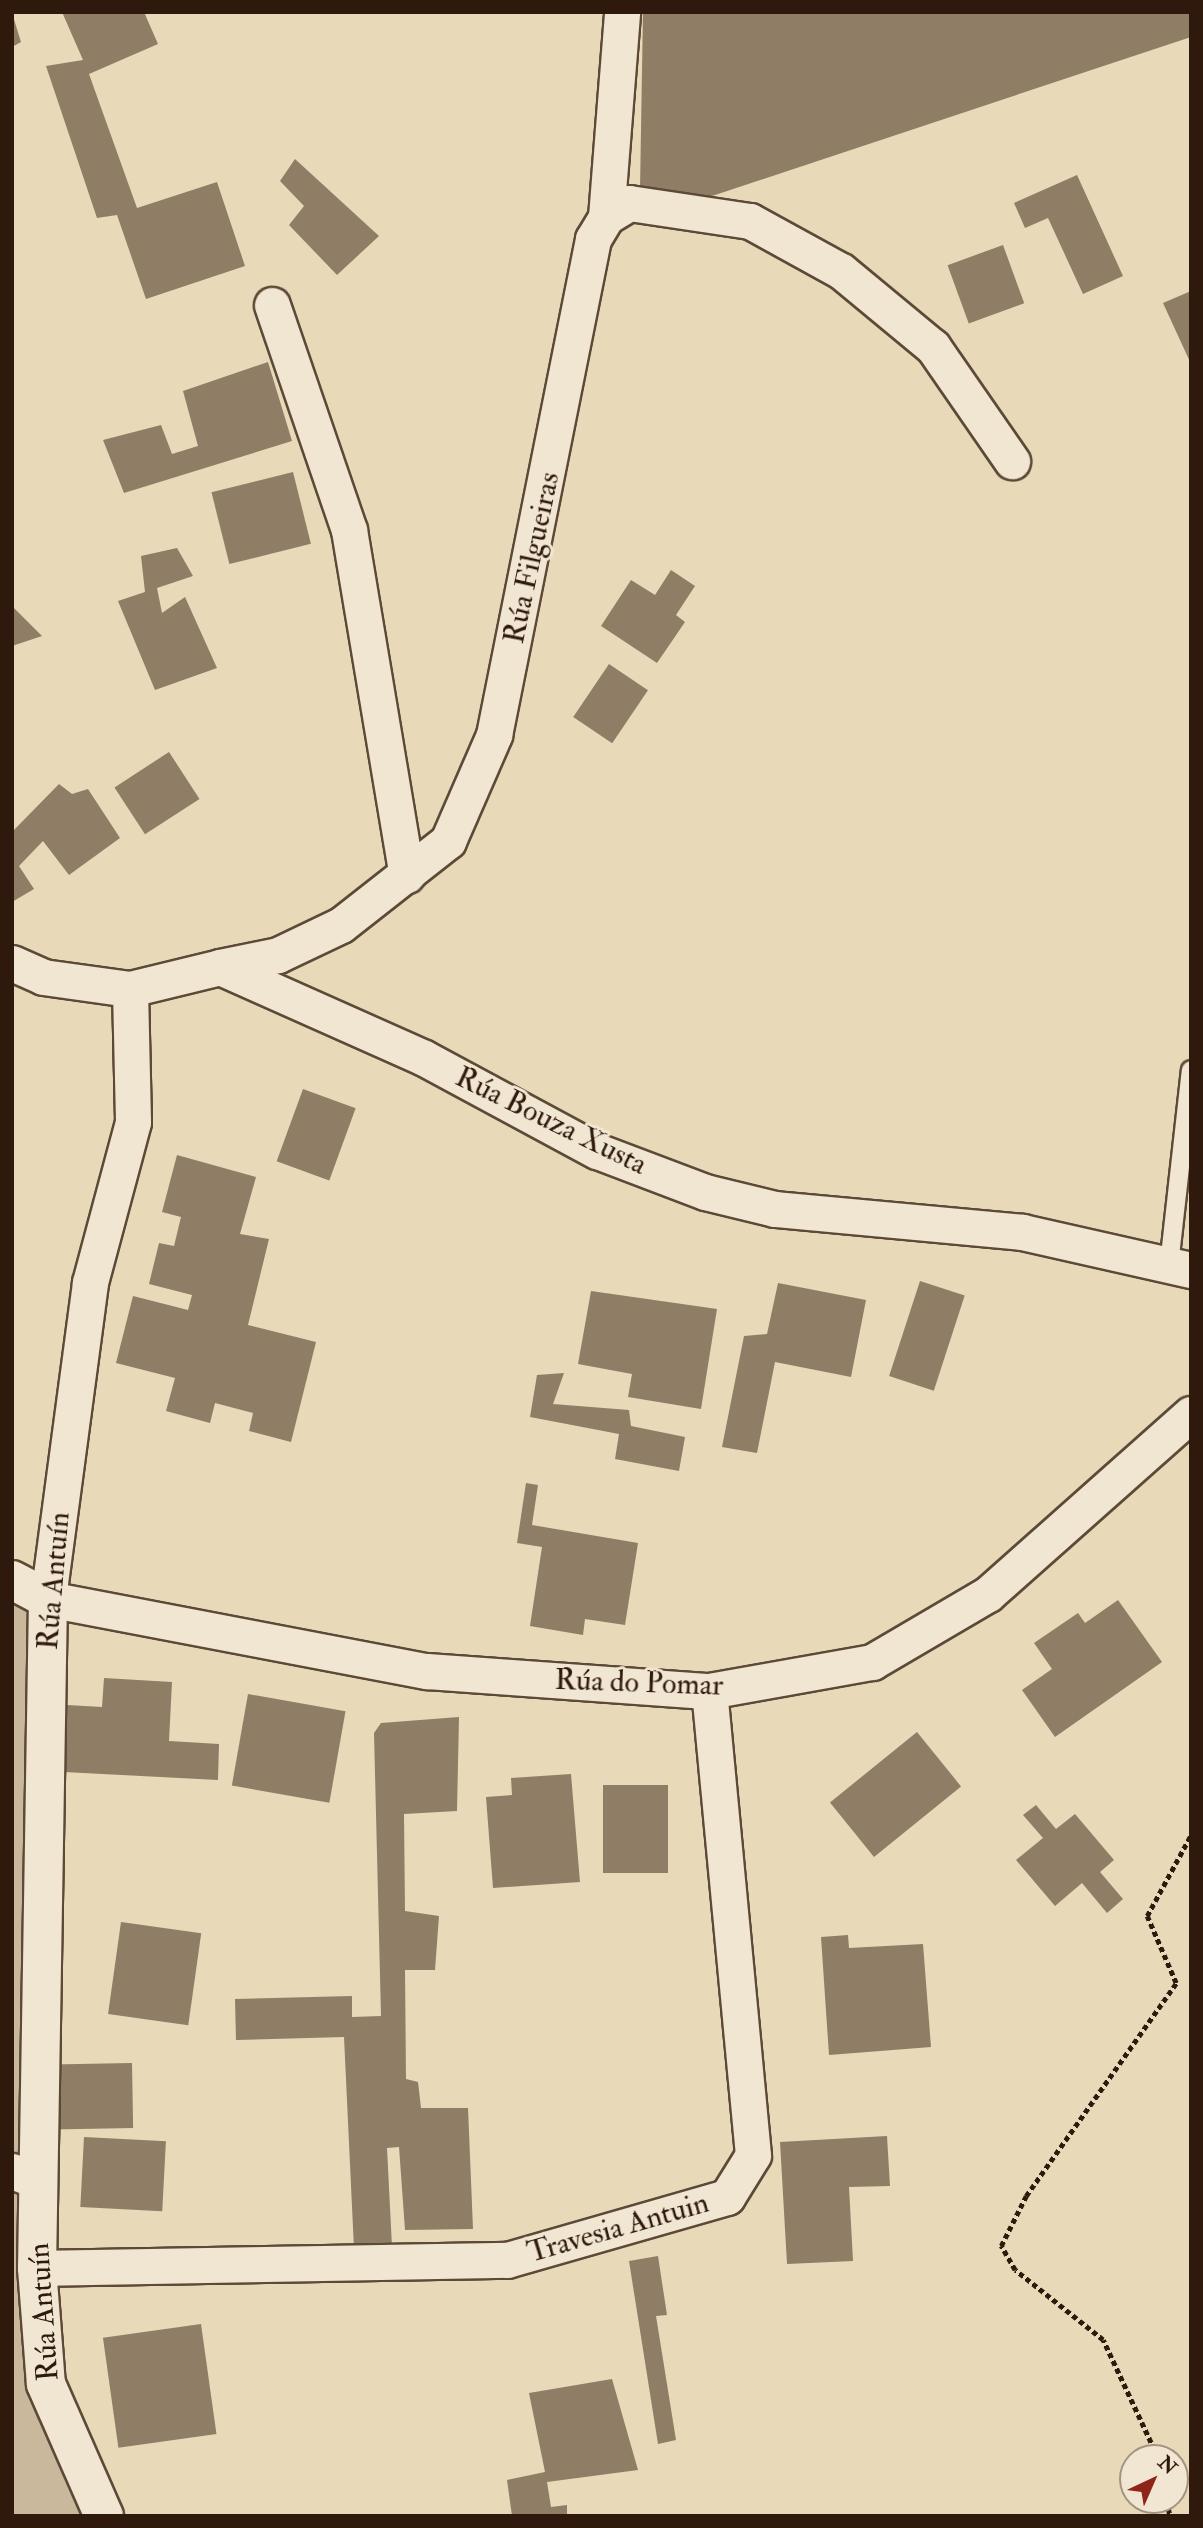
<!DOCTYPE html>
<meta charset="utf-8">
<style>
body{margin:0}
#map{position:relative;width:1203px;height:2528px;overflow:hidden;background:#e8d9b8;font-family:"IM FELL Double Pica",serif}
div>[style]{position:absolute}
.green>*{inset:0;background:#c9b89b}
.building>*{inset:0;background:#8f7d65;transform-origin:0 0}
.path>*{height:4.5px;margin-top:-2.25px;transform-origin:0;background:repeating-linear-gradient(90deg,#2f190c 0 5px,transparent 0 8.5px)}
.roads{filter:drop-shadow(2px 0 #5d4937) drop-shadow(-2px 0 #5d4937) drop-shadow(0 2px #5d4937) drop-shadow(0 -2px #5d4937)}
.lane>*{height:18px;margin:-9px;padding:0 9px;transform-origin:9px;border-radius:9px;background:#f0e6d1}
.street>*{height:35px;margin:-17.5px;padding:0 17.5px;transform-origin:17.5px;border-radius:17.5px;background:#f0e6d1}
.secondary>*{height:38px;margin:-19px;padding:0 19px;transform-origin:19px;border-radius:19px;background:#f0e6d1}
span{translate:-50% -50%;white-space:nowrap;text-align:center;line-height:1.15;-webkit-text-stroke:6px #f0e6d1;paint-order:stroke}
.street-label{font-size:30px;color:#2f190c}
.frame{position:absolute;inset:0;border:14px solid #2f190c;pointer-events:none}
.north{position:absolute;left:1119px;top:2444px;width:70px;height:70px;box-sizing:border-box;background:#f0e6d1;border:2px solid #a39482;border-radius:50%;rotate:44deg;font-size:19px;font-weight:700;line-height:28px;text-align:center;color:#2f190c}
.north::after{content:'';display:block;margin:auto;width:24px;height:32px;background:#8f2418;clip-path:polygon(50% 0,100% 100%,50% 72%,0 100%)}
</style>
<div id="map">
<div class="green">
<i style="clip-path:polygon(12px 1580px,48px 1599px,44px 2362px,104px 2516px,12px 2516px)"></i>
</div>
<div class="building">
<i style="clip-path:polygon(62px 12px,144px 12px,158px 44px,89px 74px,137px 208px,217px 182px,245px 266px,146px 299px,117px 215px,97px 218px,46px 66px,83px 60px)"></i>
<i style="clip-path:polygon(643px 12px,1191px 12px,1191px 37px,691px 203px,640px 189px)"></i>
<i style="clip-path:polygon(12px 13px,21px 42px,12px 47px)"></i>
<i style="clip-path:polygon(295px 159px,379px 236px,337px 275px,289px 225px,304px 206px,280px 181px)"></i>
<i style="clip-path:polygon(1077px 175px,1123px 276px,1083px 294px,1048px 218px,1025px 228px,1014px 203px)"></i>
<i style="left:1003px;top:245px;width:62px;height:59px;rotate:70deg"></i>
<i style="clip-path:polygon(1191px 291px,1191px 364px,1163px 303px)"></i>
<i style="clip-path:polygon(268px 362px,292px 441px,124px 493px,103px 440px,161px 425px,172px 454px,198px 446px,183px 391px)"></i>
<i style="left:293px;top:472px;width:74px;height:84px;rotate:76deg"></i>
<i style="clip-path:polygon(177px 548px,193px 576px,157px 588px,162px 613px,185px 597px,217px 668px,155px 690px,118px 601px,145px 592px,141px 556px)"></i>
<i style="clip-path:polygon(671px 570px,695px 586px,676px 615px,685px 622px,657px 663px,601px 626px,631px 580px,655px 595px)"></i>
<i style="clip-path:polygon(12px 606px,42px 636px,12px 646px)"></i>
<i style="left:609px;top:664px;width:47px;height:64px;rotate:34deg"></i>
<i style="left:169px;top:752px;width:56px;height:65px;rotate:57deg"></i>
<i style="clip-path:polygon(59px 784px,72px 794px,88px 789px,120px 838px,69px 875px,43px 841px,19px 866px,34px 889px,12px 902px,12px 832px)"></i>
<i style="left:303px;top:1089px;width:56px;height:77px;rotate:20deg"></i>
<i style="clip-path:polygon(177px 1155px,256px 1177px,240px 1234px,269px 1239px,248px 1325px,316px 1342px,291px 1442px,249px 1431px,253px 1413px,215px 1403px,210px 1423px,166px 1411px,175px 1378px,116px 1363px,133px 1296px,188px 1310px,192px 1295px,149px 1284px,159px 1243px,174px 1246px,181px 1217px,162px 1212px)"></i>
<i style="left:920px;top:1281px;width:47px;height:100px;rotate:18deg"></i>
<i style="clip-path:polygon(778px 1283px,866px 1300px,851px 1377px,775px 1362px,757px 1453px,722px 1447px,744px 1336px,767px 1334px)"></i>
<i style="clip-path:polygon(591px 1291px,717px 1309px,701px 1409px,628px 1397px,632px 1374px,578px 1364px)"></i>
<i style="clip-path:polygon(564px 1373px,553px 1404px,629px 1410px,631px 1426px,685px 1437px,679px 1471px,615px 1459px,619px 1434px,530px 1417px,537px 1375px)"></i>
<i style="clip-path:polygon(526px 1483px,538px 1485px,532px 1525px,638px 1543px,625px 1625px,585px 1619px,583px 1635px,530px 1626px,542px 1547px,517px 1543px)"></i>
<i style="clip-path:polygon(1118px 1600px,1162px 1662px,1055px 1737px,1022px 1690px,1052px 1669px,1034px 1643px,1078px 1613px,1085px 1623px)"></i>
<i style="clip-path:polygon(104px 1678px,172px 1682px,169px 1741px,219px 1744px,218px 1780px,64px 1772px,67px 1705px,102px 1707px)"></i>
<i style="left:248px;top:1694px;width:99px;height:93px;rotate:10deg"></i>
<i style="clip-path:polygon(459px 1717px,457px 1811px,404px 1814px,405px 1911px,439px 1916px,435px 1970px,405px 1970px,406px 2079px,418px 2082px,421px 2108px,468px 2108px,473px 2229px,405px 2230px,399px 2147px,387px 2148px,392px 2247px,354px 2249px,344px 2037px,236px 2040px,235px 1999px,352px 1996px,352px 2017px,381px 2016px,374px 1733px,381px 1723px)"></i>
<i style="left:917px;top:1732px;width:70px;height:112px;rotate:51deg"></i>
<i style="clip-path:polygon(571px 1774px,580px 1882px,493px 1888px,486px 1797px,512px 1795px,511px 1778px)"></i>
<i style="left:603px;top:1785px;width:65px;height:88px"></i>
<i style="clip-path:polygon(1036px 1805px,1056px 1829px,1075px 1814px,1114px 1860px,1100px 1872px,1123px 1899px,1107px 1913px,1082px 1883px,1055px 1906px,1016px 1860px,1043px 1838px,1023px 1815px)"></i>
<i style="left:121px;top:1922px;width:81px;height:93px;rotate:8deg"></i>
<i style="clip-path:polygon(848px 1935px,849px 1948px,923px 1944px,931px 2047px,829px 2055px,821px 1937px)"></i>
<i style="left:132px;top:2063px;width:65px;height:81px;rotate:89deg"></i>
<i style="clip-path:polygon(887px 2136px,890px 2186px,849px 2187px,853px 2261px,787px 2264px,780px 2142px)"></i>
<i style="left:84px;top:2137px;width:82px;height:70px;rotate:3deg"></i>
<i style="clip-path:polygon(658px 2256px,667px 2315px,656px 2316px,676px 2440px,658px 2444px,629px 2261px)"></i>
<i style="left:201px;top:2324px;width:111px;height:99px;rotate:82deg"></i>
<i style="clip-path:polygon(612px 2379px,638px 2470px,547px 2482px,551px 2507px,567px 2505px,567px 2516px,512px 2516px,507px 2480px,545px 2472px,529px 2393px)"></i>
</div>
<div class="path">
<i style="left:1158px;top:2458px;width:130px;rotate:-115deg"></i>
<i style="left:1103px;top:2340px;width:112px;rotate:-141.5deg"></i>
<i style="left:1015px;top:2270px;width:28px;rotate:-120deg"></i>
<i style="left:1001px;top:2246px;width:56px;rotate:-63.4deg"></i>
<i style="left:1026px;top:2196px;width:261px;rotate:-54.8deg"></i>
<i style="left:1176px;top:1983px;width:73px;rotate:-113.4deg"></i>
<i style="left:1147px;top:1916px;width:92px;rotate:-61.5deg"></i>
<i style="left:1167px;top:2500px;width:16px;rotate:79deg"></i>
</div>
<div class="roads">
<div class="lane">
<i style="left:1169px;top:1265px;width:196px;rotate:-83.6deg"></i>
</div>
<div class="street">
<i style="left:606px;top:217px;width:27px;rotate:-31deg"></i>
<i style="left:629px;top:203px;width:122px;rotate:8.5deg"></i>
<i style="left:750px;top:221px;width:104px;rotate:28.8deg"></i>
<i style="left:841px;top:271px;width:119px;rotate:39.6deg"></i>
<i style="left:933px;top:347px;width:139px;rotate:55.3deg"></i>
<i style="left:272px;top:305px;width:238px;rotate:71.1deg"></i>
<i style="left:349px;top:530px;width:350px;rotate:80.5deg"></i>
<i style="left:12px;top:963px;width:34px;rotate:24deg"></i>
<i style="left:43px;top:977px;width:88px;rotate:7.9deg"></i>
<i style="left:130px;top:989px;width:93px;rotate:-13.7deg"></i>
<i style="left:220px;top:967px;width:223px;rotate:24deg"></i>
<i style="left:424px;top:1058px;width:196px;rotate:28.3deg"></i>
<i style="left:597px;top:1151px;width:116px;rotate:20.8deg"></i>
<i style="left:705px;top:1192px;width:72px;rotate:13.7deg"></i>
<i style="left:775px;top:1209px;width:248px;rotate:5.3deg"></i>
<i style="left:1022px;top:1232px;width:173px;rotate:12.7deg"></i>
<i style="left:220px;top:967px;width:59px;rotate:-11.7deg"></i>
<i style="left:278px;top:955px;width:70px;rotate:-25.5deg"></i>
<i style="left:341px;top:925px;width:136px;rotate:-38.1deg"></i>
<i style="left:448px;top:841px;width:116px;rotate:-66.5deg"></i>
<i style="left:494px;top:735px;width:506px;rotate:-78.71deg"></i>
<i style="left:593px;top:239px;width:26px;rotate:-59deg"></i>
<i style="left:606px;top:217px;width:206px;rotate:-85.5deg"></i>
<i style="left:130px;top:989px;width:133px;rotate:88.7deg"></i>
<i style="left:133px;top:1122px;width:167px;rotate:105deg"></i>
<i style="left:90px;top:1283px;width:319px;rotate:97.6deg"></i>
<i style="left:48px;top:1599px;width:386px;rotate:10.8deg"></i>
<i style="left:427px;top:1671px;width:283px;rotate:4.1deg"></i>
<i style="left:709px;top:1691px;width:166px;rotate:-10.1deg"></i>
<i style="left:872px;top:1662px;width:134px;rotate:-30.4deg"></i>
<i style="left:988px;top:1594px;width:271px;rotate:-41.6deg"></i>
<i style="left:12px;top:2171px;width:28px;rotate:21deg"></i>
<i style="left:37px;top:2268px;width:470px;rotate:-1deg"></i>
<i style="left:507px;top:2260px;width:229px;rotate:-16deg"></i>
<i style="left:727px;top:2197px;width:49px;rotate:-58.2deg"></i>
<i style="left:753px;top:2155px;width:466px;rotate:-95.4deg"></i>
</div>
<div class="secondary">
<i style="left:12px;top:1580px;width:41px;rotate:27.8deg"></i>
<i style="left:48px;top:1599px;width:669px;rotate:90.94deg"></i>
<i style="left:37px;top:2268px;width:116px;rotate:85.6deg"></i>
<i style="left:46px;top:2384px;width:144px;rotate:66.3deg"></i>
</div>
</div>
<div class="street-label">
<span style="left:532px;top:558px;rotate:-78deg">Rúa Filgueiras</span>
<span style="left:551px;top:1121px;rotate:26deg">Rúa Bouza Xusta</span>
<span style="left:54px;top:1581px;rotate:-85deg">Rúa Antuín</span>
<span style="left:639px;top:1683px;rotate:2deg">Rúa do Pomar</span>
<span style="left:618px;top:2228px;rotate:-16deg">Travesia Antuin</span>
<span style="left:44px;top:2312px;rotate:-94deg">Rúa Antuín</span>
</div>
<div class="frame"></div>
<div class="north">N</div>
</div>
